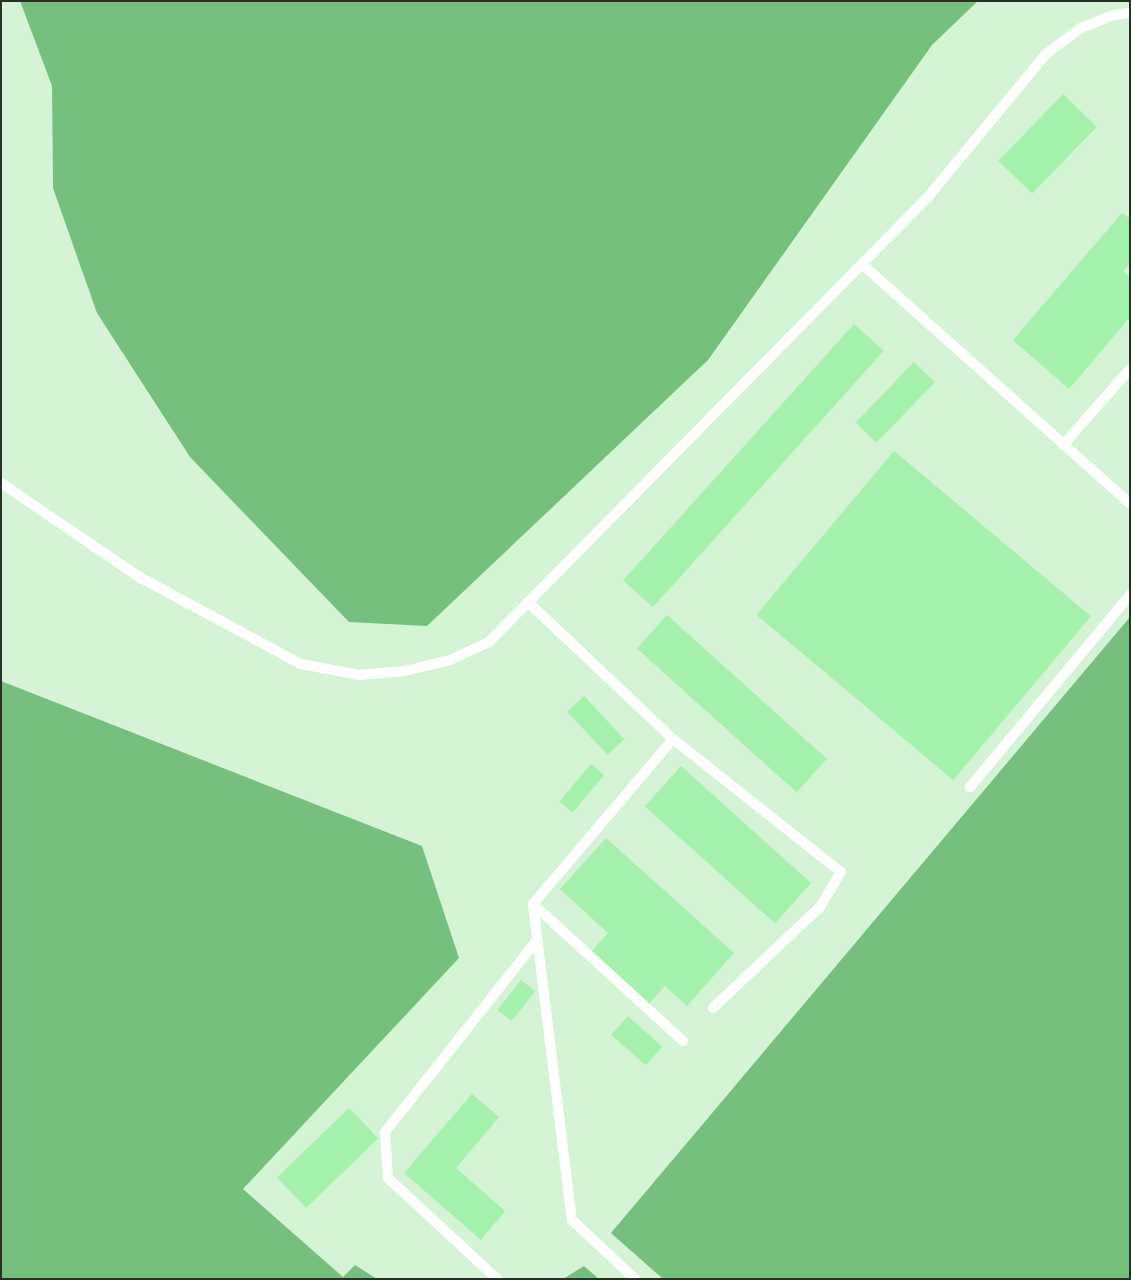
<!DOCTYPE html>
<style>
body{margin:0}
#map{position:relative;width:1131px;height:1280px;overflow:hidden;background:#e3fde4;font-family:Bitter,serif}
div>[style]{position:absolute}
.built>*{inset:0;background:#d4f4d5}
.water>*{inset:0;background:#74c07c}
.building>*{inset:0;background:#a3f1aa;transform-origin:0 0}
.lane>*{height:10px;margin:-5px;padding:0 5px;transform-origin:5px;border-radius:5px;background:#fff}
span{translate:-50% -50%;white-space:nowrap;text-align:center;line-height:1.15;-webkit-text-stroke:4px #fff;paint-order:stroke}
.frame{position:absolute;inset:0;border:2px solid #273127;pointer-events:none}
</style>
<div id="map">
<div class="built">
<i style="clip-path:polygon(1px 1px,20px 1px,52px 86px,53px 188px,932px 45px,978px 1px,1130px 1px,1130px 617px,612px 1233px,663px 1279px,599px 1279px,584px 1266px,563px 1279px,377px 1279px,355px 1265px,343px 1277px,243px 1189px,459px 958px,422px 846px,1px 681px)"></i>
</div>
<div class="water">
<i style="clip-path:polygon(20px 1px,978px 1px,932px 45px,708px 360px,427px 626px,349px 622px,190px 457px,97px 313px,53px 188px,52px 86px)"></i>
<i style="clip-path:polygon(1130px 617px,1130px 1279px,663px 1279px,611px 1233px)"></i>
<i style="clip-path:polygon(1px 681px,422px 846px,459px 958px,243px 1189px,343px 1277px,355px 1265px,377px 1279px,1px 1279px)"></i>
<i style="clip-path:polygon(584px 1266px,599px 1279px,563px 1279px)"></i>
</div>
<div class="building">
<i style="left:1063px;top:94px;width:47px;height:93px;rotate:44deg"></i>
<i style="clip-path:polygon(1122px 213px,1130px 219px,1130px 264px,1123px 271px,1130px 277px,1130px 317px,1069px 389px,1013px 340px)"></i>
<i style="left:854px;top:324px;width:40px;height:345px;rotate:42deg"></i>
<i style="left:914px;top:362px;width:29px;height:84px;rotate:44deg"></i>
<i style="left:894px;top:451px;width:257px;height:214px;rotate:40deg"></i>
<i style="left:667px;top:615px;width:215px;height:45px;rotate:42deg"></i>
<i style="left:584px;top:696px;width:59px;height:23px;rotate:47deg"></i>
<i style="left:591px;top:764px;width:17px;height:49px;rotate:40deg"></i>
<i style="left:681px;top:766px;width:175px;height:54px;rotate:42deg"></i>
<i style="clip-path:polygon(606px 838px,734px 953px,687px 1006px,665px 986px,648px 1005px,590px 953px,608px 933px,560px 889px)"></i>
<i style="left:521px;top:980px;width:18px;height:38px;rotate:38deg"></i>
<i style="left:628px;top:1016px;width:46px;height:25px;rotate:42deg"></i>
<i style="clip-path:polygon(472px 1094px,499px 1117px,456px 1168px,505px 1211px,481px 1240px,404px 1173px)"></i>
<i style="left:349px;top:1108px;width:42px;height:100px;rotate:46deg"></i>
</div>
<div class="lane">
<i style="left:862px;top:264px;width:360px;rotate:41.8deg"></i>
<i style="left:1063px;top:445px;width:101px;rotate:-48.6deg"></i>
<i style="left:1px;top:483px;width:169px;rotate:34.2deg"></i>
<i style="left:141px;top:578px;width:182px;rotate:28.3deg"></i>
<i style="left:301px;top:664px;width:59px;rotate:10.7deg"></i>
<i style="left:359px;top:675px;width:46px;rotate:-5deg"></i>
<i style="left:405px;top:671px;width:46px;rotate:-13.7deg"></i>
<i style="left:450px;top:660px;width:43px;rotate:-24.8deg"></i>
<i style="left:489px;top:642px;width:625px;rotate:-45.39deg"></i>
<i style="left:928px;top:197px;width:185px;rotate:-50.5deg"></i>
<i style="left:1046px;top:54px;width:44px;rotate:-36.6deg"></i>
<i style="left:1081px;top:28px;width:35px;rotate:-22deg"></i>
<i style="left:1113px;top:15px;width:17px;rotate:-7deg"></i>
<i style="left:528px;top:602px;width:199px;rotate:43.4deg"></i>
<i style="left:673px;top:739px;width:216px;rotate:130.3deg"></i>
<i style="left:533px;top:904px;width:318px;rotate:83deg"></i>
<i style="left:572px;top:1220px;width:86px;rotate:43.1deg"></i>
<i style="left:673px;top:739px;width:214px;rotate:38.4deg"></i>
<i style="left:841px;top:872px;width:41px;rotate:121deg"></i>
<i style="left:820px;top:907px;width:147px;rotate:136.7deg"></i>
<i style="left:970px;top:787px;width:250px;rotate:-50.2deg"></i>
<i style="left:533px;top:904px;width:203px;rotate:42.4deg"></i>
<i style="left:497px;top:1279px;width:149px;rotate:-137.2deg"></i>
<i style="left:388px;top:1178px;width:46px;rotate:-93.7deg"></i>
<i style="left:385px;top:1132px;width:245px;rotate:-51.6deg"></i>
</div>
<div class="frame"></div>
</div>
